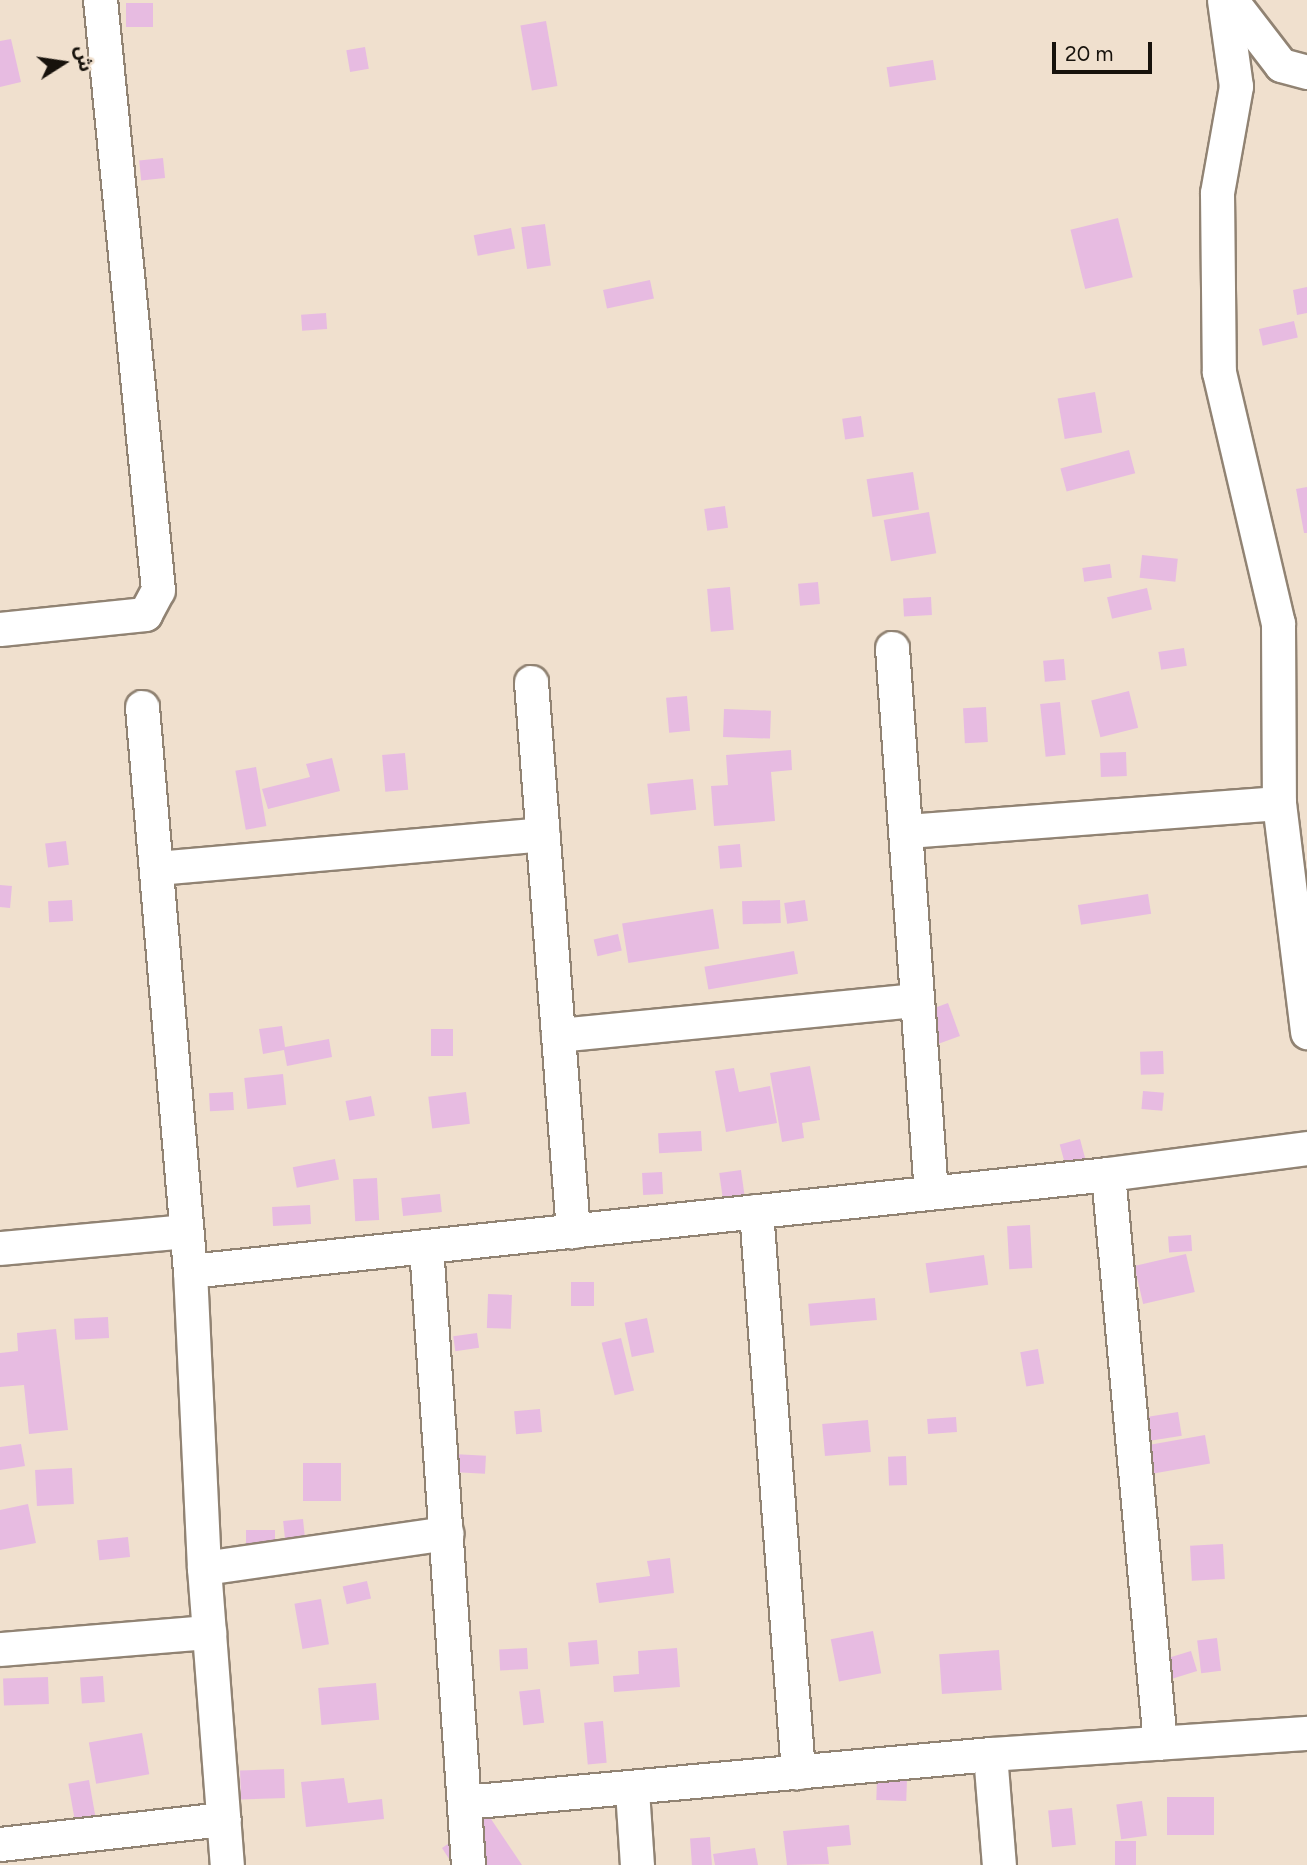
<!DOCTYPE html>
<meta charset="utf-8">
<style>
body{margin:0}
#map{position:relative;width:1307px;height:1865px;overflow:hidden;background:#f0e0ce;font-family:Figtree,"Noto Sans Arabic",sans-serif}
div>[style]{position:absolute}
.building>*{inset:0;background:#e7bbe1;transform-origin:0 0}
.roads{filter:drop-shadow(2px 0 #918373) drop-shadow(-2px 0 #918373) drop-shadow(0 2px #918373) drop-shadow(0 -2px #918373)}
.minor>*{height:33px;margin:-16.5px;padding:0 16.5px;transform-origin:16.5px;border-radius:16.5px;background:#fff}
span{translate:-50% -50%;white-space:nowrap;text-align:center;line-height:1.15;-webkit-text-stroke:7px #f0e0ce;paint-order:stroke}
.north{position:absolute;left:28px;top:28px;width:70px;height:70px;-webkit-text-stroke:5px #f0e0ce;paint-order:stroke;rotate:78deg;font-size:19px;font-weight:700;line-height:28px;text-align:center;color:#17120c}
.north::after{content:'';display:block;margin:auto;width:24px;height:32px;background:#17120c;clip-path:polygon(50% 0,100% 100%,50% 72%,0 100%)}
.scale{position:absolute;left:1052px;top:42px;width:100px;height:32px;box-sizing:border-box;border:4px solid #17120c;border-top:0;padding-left:9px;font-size:21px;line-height:24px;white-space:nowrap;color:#17120c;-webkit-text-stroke:5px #f0e0ce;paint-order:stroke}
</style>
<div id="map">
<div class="building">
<i style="left:153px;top:3px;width:24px;height:27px;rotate:90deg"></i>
<i style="left:546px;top:21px;width:66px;height:26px;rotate:80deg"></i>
<i style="clip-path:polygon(11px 39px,21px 82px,0 87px,0 41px)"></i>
<i style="left:365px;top:47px;width:22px;height:19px;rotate:80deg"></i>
<i style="left:933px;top:60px;width:20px;height:47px;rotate:81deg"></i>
<i style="left:163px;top:158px;width:20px;height:24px;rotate:84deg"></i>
<i style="left:1118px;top:218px;width:61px;height:49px;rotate:76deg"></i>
<i style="left:545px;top:224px;width:42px;height:24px;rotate:82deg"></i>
<i style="left:511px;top:228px;width:21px;height:38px;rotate:79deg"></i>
<i style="left:650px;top:280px;width:19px;height:48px;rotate:78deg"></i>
<i style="clip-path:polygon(1307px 287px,1307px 313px,1297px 315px,1293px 290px)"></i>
<i style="left:326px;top:313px;width:16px;height:25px;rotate:86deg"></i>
<i style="left:1294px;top:321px;width:17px;height:36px;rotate:77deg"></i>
<i style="left:1095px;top:392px;width:41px;height:38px;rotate:80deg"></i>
<i style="left:861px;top:416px;width:21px;height:19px;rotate:82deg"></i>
<i style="left:1129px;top:450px;width:24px;height:71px;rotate:75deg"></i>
<i style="left:913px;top:472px;width:38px;height:47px;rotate:81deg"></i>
<i style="clip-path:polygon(1307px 487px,1307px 533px,1304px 533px,1296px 489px)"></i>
<i style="left:725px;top:506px;width:22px;height:21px;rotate:82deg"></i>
<i style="left:929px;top:512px;width:42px;height:46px;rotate:80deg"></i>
<i style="left:1142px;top:555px;width:36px;height:23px;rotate:6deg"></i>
<i style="left:1110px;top:564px;width:14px;height:28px;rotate:82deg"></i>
<i style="left:818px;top:582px;width:22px;height:20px;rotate:85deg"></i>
<i style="left:730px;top:587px;width:43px;height:23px;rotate:85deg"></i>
<i style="left:1147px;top:588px;width:22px;height:41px;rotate:77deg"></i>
<i style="left:931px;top:597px;width:18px;height:28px;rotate:87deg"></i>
<i style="left:1184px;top:648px;width:18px;height:26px;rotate:81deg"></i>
<i style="left:1064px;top:659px;width:21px;height:21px;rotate:85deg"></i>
<i style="left:1129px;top:691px;width:38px;height:39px;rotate:76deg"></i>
<i style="left:687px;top:696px;width:35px;height:21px;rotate:85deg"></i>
<i style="left:1060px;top:702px;width:53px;height:20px;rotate:84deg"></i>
<i style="left:986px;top:707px;width:35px;height:23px;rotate:87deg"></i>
<i style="left:724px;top:709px;width:47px;height:28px;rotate:2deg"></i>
<i style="clip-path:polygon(791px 750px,792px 770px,771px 772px,775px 821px,714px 826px,711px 786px,728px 785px,726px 755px)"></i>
<i style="left:1126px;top:752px;width:24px;height:26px;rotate:88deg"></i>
<i style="left:405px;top:753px;width:37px;height:23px;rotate:85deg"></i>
<i style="clip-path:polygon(332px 758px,340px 791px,268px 809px,262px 789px,310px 777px,306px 764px)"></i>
<i style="left:256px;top:767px;width:60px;height:21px;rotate:80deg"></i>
<i style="left:693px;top:779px;width:31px;height:46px;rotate:84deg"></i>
<i style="left:66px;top:841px;width:24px;height:21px;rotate:83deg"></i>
<i style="left:740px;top:844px;width:23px;height:22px;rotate:85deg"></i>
<i style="left:0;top:885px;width:12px;height:22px;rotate:5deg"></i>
<i style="left:1148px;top:894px;width:20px;height:71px;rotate:81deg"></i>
<i style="left:72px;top:900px;width:21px;height:24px;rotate:87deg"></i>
<i style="left:780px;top:900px;width:23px;height:38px;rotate:88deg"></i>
<i style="left:805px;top:900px;width:21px;height:21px;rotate:82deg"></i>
<i style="left:713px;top:909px;width:40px;height:92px;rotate:81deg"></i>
<i style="left:618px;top:934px;width:17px;height:25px;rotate:77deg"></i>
<i style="left:794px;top:951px;width:23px;height:91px;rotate:80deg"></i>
<i style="left:948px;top:1003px;width:35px;height:30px;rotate:70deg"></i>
<i style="clip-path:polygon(282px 1026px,285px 1047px,329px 1039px,332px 1057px,287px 1066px,284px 1050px,263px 1054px,259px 1029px)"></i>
<i style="left:431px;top:1029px;width:22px;height:27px"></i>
<i style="left:1163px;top:1051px;width:23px;height:23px;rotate:88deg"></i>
<i style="clip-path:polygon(810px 1066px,820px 1120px,802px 1123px,804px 1138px,782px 1142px,770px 1073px)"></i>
<i style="clip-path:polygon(734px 1068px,739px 1092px,770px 1086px,777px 1123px,726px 1132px,715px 1071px)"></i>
<i style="left:283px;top:1074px;width:31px;height:39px;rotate:84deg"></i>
<i style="left:1143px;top:1091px;width:21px;height:18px;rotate:5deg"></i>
<i style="left:233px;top:1092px;width:18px;height:24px;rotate:87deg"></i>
<i style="left:466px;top:1092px;width:32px;height:38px;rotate:83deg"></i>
<i style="left:371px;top:1096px;width:20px;height:26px;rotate:79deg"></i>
<i style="left:701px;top:1131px;width:20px;height:43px;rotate:87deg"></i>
<i style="left:1080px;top:1139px;width:24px;height:21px;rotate:75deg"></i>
<i style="left:335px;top:1159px;width:21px;height:43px;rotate:79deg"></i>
<i style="left:741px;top:1170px;width:34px;height:22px;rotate:82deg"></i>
<i style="left:662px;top:1172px;width:22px;height:20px;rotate:87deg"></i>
<i style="left:377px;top:1178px;width:42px;height:24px;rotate:87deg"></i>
<i style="left:440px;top:1194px;width:18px;height:39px;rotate:84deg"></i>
<i style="left:310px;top:1205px;width:19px;height:38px;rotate:87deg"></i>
<i style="left:1030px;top:1225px;width:43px;height:23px;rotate:87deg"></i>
<i style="left:1191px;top:1235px;width:16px;height:23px;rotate:86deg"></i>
<i style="left:1186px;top:1254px;width:39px;height:53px;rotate:77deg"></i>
<i style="left:984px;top:1255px;width:30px;height:59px;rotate:82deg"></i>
<i style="left:594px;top:1282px;width:24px;height:23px;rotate:90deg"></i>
<i style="left:488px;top:1294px;width:24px;height:34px;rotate:2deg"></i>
<i style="left:875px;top:1298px;width:22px;height:67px;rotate:85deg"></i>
<i style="left:108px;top:1317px;width:21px;height:34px;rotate:87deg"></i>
<i style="left:647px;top:1318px;width:35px;height:23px;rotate:78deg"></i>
<i style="clip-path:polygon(56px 1329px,68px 1430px,29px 1434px,24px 1385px,0 1387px,0 1353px,18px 1351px,17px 1333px)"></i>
<i style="left:477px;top:1333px;width:15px;height:24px;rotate:82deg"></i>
<i style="left:621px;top:1338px;width:54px;height:20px;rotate:76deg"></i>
<i style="left:1038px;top:1349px;width:35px;height:18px;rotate:80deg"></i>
<i style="left:540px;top:1409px;width:23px;height:26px;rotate:85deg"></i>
<i style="left:1178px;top:1412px;width:24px;height:43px;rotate:81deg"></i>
<i style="left:956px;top:1417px;width:15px;height:29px;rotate:86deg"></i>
<i style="left:868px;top:1420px;width:32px;height:46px;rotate:85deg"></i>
<i style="left:1205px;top:1435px;width:29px;height:63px;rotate:80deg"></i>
<i style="clip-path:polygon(21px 1444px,25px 1466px,0 1470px,0 1447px)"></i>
<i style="left:453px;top:1454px;width:33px;height:18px;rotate:3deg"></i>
<i style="left:906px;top:1456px;width:29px;height:18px;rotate:88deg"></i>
<i style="left:341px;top:1463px;width:38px;height:38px;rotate:90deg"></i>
<i style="left:72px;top:1468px;width:36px;height:37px;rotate:87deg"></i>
<i style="clip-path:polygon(28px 1504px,36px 1543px,0 1550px,0 1510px)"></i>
<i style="left:303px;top:1519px;width:20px;height:20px;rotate:84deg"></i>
<i style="left:246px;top:1530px;width:29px;height:19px"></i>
<i style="left:128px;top:1537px;width:20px;height:31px;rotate:84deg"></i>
<i style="left:1223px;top:1544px;width:35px;height:33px;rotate:87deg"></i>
<i style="clip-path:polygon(670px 1558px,674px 1593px,599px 1603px,596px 1583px,650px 1576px,647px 1561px)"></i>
<i style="left:367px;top:1581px;width:18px;height:25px;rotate:77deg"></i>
<i style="left:321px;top:1599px;width:46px;height:27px;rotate:80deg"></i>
<i style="left:873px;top:1631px;width:43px;height:43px;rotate:79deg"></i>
<i style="left:1217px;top:1638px;width:33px;height:20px;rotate:83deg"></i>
<i style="left:597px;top:1640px;width:24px;height:29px;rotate:85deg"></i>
<i style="left:527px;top:1648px;width:21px;height:28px;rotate:87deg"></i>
<i style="clip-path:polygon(677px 1648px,680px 1687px,614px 1692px,613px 1676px,639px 1674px,638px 1651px)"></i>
<i style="left:999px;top:1650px;width:40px;height:60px;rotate:86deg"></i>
<i style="left:1191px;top:1651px;width:21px;height:37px;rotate:73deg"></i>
<i style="left:103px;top:1676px;width:26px;height:23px;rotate:86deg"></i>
<i style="left:48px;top:1677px;width:27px;height:45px;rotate:88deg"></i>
<i style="left:376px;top:1683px;width:37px;height:58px;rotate:85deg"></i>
<i style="left:540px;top:1689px;width:34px;height:21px;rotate:83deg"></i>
<i style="left:603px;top:1721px;width:42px;height:19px;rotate:85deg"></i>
<i style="left:142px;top:1733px;width:42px;height:54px;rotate:80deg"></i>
<i style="left:284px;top:1769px;width:29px;height:44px;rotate:88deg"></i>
<i style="clip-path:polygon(344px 1778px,348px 1803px,382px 1799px,384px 1819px,306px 1827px,301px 1782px)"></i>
<i style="left:877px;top:1779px;width:30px;height:21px;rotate:2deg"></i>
<i style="left:89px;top:1780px;width:39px;height:21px;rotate:80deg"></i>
<i style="left:1167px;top:1797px;width:47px;height:38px"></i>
<i style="left:1142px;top:1801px;width:35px;height:26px;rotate:82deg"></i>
<i style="left:1072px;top:1808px;width:37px;height:24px;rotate:84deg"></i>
<i style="clip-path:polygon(489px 1816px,522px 1865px,453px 1865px,442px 1848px)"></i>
<i style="clip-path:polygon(849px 1825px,851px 1845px,827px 1847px,829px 1864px,787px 1865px,783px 1831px)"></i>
<i style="left:710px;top:1837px;width:28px;height:20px;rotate:86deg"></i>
<i style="left:1115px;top:1841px;width:21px;height:24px"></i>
<i style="clip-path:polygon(755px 1848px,758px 1865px,715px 1865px,713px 1854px)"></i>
</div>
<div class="roads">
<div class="minor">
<i style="left:1224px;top:0;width:87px;rotate:82.1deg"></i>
<i style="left:1236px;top:86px;width:109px;rotate:100.1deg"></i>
<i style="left:1217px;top:193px;width:179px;rotate:89.4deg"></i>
<i style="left:1219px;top:372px;width:258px;rotate:76.8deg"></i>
<i style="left:1278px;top:623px;width:180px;rotate:89.7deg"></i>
<i style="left:1279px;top:803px;width:231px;rotate:83deg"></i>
<i style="left:1231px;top:0;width:82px;rotate:52.4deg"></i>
<i style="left:1281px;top:65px;width:27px;rotate:15deg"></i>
<i style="left:0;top:629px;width:146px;rotate:-5.9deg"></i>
<i style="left:145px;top:614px;width:27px;rotate:-62deg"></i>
<i style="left:158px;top:590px;width:593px;rotate:-95.61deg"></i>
<i style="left:892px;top:648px;width:546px;rotate:85.91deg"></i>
<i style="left:531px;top:682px;width:551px;rotate:85.63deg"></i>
<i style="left:142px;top:707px;width:566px;rotate:85.14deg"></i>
<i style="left:190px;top:1271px;width:297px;rotate:87.3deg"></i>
<i style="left:204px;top:1568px;width:298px;rotate:85.6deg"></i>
<i style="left:907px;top:831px;width:373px;rotate:-4.3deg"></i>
<i style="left:156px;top:868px;width:388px;rotate:-5deg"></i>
<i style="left:558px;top:1035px;width:359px;rotate:-5.6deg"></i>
<i style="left:1108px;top:1174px;width:571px;rotate:84.78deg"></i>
<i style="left:756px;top:1211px;width:563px;rotate:85.72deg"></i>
<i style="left:426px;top:1246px;width:620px;rotate:86.12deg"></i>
<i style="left:0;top:1248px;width:187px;rotate:-5.2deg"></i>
<i style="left:190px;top:1271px;width:923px;rotate:-6.03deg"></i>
<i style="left:1108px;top:1174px;width:201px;rotate:-7.4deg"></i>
<i style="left:204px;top:1568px;width:245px;rotate:-8.2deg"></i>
<i style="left:0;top:1649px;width:210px;rotate:-4.7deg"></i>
<i style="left:990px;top:1754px;width:111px;rotate:85.4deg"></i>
<i style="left:632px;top:1790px;width:75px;rotate:86.2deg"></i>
<i style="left:464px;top:1802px;width:528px;rotate:-5.21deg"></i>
<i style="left:990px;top:1754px;width:318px;rotate:-3.8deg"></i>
<i style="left:0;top:1844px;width:225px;rotate:-6.4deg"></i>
</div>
</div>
<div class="north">ش</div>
<div class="scale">20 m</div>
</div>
